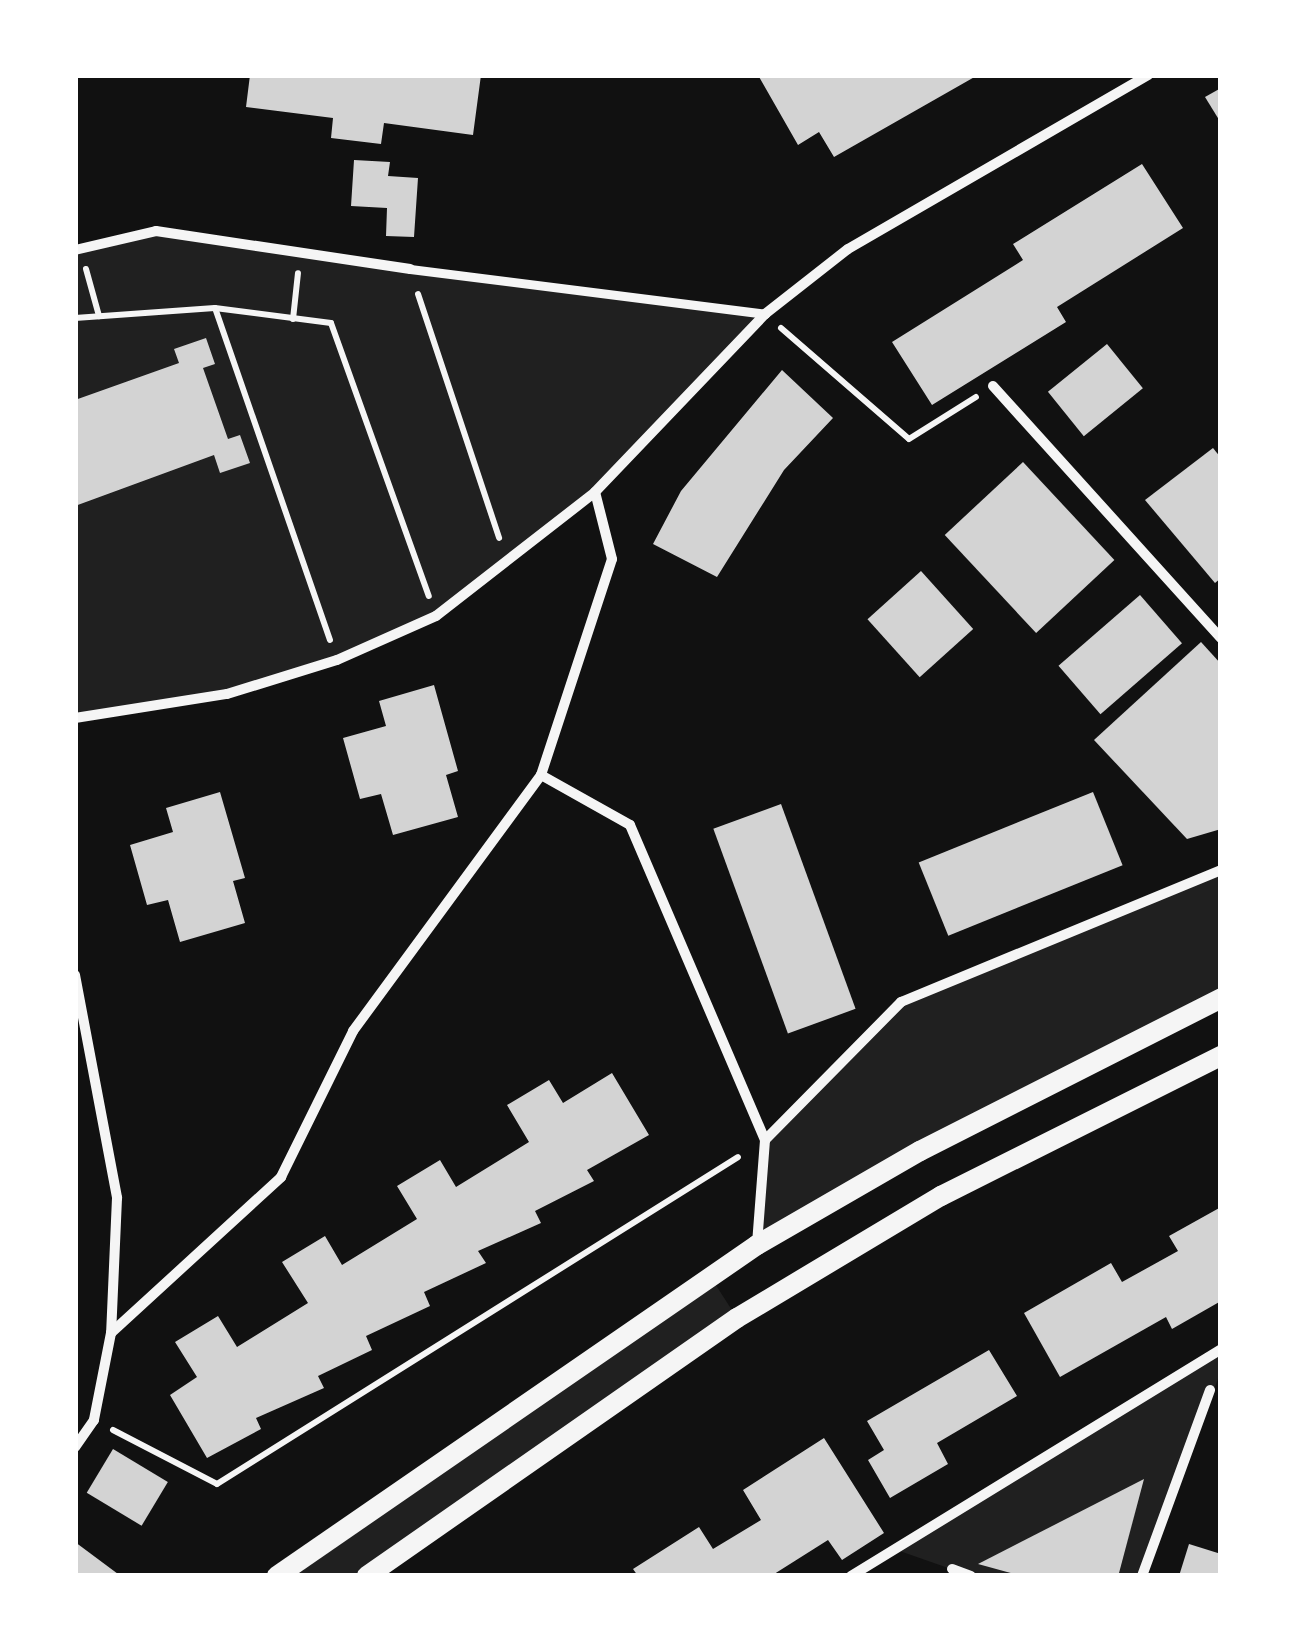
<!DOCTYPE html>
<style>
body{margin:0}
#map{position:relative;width:1296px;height:1651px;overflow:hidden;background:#111;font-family:Montserrat,sans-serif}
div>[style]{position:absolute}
.green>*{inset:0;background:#202020}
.building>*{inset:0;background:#d3d3d3;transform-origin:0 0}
.path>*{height:6px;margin:-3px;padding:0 3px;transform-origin:3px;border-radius:3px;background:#f5f5f5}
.pedestrian>*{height:9px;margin:-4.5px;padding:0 4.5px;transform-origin:4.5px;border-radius:4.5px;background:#f5f5f5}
.minor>*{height:10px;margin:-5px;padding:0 5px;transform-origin:5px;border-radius:5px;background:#f5f5f5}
.secondary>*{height:20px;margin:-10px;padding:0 10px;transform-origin:10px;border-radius:10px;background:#f5f5f5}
span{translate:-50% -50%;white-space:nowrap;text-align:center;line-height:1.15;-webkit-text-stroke:8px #fff;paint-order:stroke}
.frame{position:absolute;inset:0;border:78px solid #fff;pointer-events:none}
</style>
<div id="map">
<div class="green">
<i style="clip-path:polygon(156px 231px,765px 314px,595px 493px,436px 616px,337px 660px,227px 694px,75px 718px,75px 250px)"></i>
<i style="clip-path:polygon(1221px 870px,1221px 998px,757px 1245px,765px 1140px,901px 1002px)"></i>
<i style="clip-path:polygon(710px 1276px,737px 1318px,367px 1576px,277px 1576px)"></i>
<i style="clip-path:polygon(1221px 1349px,1221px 1371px,1142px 1576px,971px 1576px,894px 1549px)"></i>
</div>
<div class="building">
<i style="clip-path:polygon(250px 75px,481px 75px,473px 135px,384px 123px,381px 144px,331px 138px,333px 118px,246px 107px)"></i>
<i style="clip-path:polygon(758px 75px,978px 75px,834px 157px,819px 132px,798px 145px)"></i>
<i style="clip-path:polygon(1221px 88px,1221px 123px,1205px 97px)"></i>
<i style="clip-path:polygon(354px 160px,390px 162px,388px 176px,418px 178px,414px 237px,386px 236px,387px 208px,351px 206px)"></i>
<i style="clip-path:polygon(1142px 164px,1183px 228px,1057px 307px,1066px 322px,932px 405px,892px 342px,1023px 260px,1013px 244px)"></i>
<i style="clip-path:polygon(206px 338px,215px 364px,203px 368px,228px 439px,240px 435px,250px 463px,220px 473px,214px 455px,75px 506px,75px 400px,179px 363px,174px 349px)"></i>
<i style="left:1107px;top:344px;width:57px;height:76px;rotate:51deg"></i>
<i style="clip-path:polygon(782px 370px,833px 418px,784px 470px,717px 577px,653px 544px,681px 491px)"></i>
<i style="clip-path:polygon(1213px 448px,1221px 458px,1221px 578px,1215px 583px,1145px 500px)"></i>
<i style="left:1023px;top:462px;width:134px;height:107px;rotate:47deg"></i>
<i style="left:921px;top:571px;width:78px;height:72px;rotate:48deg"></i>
<i style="left:1140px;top:595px;width:64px;height:108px;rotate:49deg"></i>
<i style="clip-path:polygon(1201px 642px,1221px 664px,1221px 829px,1187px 839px,1094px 740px)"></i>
<i style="clip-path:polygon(434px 685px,458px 771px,446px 775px,458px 817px,393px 835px,381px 794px,360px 799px,343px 738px,386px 726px,379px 701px)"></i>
<i style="clip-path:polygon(220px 792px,245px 878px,233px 881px,245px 923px,180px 942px,168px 900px,147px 905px,130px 845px,173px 832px,166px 808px)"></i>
<i style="left:1093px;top:792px;width:79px;height:188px;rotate:68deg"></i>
<i style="left:781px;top:804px;width:218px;height:72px;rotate:70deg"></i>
<i style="clip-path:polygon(612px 1073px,649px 1135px,587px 1170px,594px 1181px,535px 1211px,541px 1223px,478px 1251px,486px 1263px,424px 1292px,430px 1306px,366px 1336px,372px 1350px,318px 1376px,324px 1388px,256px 1418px,261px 1429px,207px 1458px,170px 1395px,197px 1377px,175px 1342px,218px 1316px,237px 1347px,308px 1303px,282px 1262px,325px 1236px,342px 1265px,417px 1219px,397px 1186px,440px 1160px,456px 1187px,529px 1142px,507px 1105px,549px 1080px,563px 1103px)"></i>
<i style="clip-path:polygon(1221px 1207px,1221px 1301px,1172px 1329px,1166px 1317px,1060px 1377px,1024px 1313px,1111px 1263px,1122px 1282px,1178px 1251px,1169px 1236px)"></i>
<i style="clip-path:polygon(989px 1350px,1017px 1396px,937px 1443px,948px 1464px,890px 1498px,868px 1460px,884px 1450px,867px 1421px)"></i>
<i style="clip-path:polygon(824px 1438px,884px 1533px,842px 1560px,828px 1540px,771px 1576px,638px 1576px,633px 1569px,699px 1527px,713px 1549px,761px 1520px,743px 1490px)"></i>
<i style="left:113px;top:1449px;width:64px;height:51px;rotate:31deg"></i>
<i style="clip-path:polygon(1144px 1479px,1119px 1573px,1022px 1576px,978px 1564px)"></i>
<i style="clip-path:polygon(75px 1542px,118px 1574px,117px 1576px,75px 1576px)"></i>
<i style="clip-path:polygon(1189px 1544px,1221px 1554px,1221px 1576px,1179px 1576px)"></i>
</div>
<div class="path">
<i style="left:86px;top:269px;width:49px;rotate:74.5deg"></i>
<i style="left:418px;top:294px;width:257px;rotate:71.6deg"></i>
<i style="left:75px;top:318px;width:140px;rotate:-4.1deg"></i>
<i style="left:293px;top:319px;width:46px;rotate:-83.8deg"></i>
<i style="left:781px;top:328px;width:169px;rotate:40.9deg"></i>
<i style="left:909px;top:439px;width:79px;rotate:-32.1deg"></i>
<i style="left:330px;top:640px;width:351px;rotate:-109.1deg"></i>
<i style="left:215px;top:308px;width:117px;rotate:7.4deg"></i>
<i style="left:331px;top:323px;width:290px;rotate:70.3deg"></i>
<i style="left:113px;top:1430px;width:117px;rotate:27.4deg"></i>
<i style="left:217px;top:1484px;width:615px;rotate:-32.11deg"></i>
</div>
<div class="pedestrian">
<i style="left:410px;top:269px;width:358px;rotate:7.2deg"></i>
</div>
<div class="minor">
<i style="left:75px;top:250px;width:83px;rotate:-13.2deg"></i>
<i style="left:156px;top:231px;width:257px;rotate:8.5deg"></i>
<i style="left:993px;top:386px;width:340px;rotate:47.9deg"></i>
<i style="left:75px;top:718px;width:154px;rotate:-9deg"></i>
<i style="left:227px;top:694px;width:115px;rotate:-17.2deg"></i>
<i style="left:337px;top:660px;width:108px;rotate:-24deg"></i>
<i style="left:436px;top:616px;width:202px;rotate:-37.9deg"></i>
<i style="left:595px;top:492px;width:246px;rotate:-46.3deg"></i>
<i style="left:765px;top:314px;width:105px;rotate:-38.1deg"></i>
<i style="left:848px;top:249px;width:347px;rotate:-30.1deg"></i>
<i style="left:541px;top:775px;width:102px;rotate:29.3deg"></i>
<i style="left:630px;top:825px;width:343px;rotate:66.8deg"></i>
<i style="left:75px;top:975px;width:227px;rotate:79.3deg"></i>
<i style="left:117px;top:1198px;width:135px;rotate:92.5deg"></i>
<i style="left:111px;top:1333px;width:89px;rotate:101.1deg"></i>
<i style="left:94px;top:1420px;width:33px;rotate:125deg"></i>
<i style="left:757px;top:1244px;width:104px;rotate:-85.6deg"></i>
<i style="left:765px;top:1140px;width:194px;rotate:-45.4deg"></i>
<i style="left:901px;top:1002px;width:346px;rotate:-22.4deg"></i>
<i style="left:111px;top:1333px;width:231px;rotate:-42.5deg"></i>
<i style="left:281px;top:1177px;width:163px;rotate:-63.7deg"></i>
<i style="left:353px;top:1031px;width:318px;rotate:-53.7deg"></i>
<i style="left:541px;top:775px;width:227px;rotate:-71.8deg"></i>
<i style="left:612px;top:559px;width:69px;rotate:-104.2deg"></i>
<i style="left:952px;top:1569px;width:20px;rotate:20deg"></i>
<i style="left:851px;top:1576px;width:434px;rotate:-31.5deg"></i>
<i style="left:1142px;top:1576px;width:198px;rotate:-69.9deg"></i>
</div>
<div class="secondary">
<i style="left:277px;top:1576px;width:583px;rotate:-34.59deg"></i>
<i style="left:757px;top:1245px;width:188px;rotate:-30deg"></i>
<i style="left:920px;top:1151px;width:338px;rotate:-26.9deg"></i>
<i style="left:367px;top:1576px;width:451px;rotate:-34.9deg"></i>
<i style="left:737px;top:1318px;width:238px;rotate:-30.9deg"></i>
<i style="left:941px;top:1196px;width:313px;rotate:-26.6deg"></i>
</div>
<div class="frame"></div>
</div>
